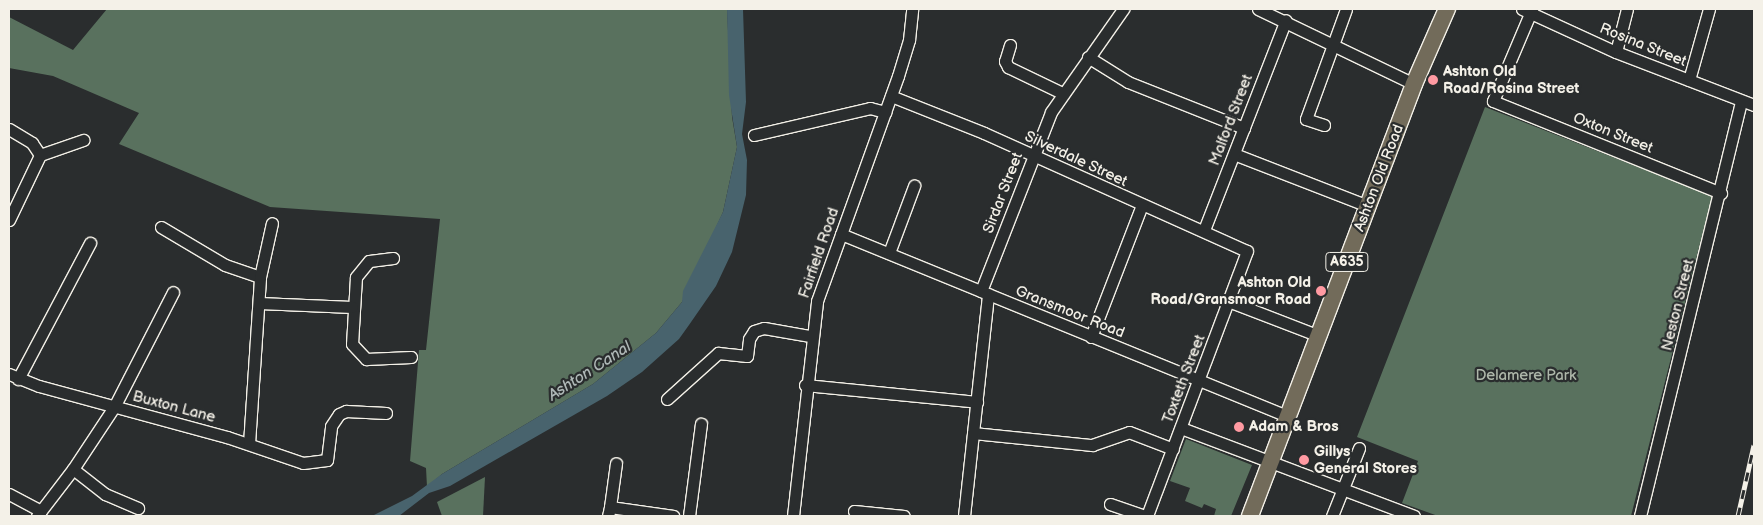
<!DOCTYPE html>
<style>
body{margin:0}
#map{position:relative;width:1763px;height:525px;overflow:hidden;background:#2a2d2e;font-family:"Balsamiq Sans",sans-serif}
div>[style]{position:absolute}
.green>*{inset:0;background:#59715e}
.water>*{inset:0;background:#48636d}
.roads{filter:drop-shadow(1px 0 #f4f1e8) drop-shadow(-1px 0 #f4f1e8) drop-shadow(0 1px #f4f1e8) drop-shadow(0 -1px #f4f1e8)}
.minor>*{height:11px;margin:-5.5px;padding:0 5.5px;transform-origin:5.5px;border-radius:5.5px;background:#2a2d2e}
.highway>*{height:16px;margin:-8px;padding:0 8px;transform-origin:8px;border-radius:8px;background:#726b5a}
.rail>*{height:5px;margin-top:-2.5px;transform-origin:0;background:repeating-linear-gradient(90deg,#2a2d2e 0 9px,#f4f1e8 0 18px);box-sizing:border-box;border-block:1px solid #f4f1e8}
.dots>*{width:14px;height:14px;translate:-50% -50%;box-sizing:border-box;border:2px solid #2a2d2e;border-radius:50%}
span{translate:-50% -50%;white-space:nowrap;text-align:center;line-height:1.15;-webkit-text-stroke:4.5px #2a2d2e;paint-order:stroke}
.shield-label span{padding:1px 4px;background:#2a2d2e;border:1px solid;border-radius:4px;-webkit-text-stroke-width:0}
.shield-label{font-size:14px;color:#f4f1e8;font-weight:700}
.street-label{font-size:15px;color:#f4f1e8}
.poi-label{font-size:15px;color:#f4f1e8;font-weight:700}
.left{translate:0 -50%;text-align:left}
.right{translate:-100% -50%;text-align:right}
.park-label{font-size:15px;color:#aeb7aa}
.water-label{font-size:16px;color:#afb8b7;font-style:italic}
.frame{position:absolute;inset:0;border:10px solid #f4f1e8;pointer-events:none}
</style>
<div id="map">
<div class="green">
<i style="clip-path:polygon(107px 9px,727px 9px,732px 117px,737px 147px,723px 212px,682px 302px,656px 333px,593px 384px,442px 474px,427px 487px,426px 468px,410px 461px,419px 350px,426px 350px,440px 219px,270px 207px,119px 144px,139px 113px,53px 76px,9px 68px,9px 17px,73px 50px)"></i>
<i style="clip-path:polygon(1485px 107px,1712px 196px,1631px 516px,1438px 516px,1402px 503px,1418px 461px,1357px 437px)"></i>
<i style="clip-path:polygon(1186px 439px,1252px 465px,1231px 516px,1214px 516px,1216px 509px,1204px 504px,1202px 508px,1185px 501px,1190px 488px,1170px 481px)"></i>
<i style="clip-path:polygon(485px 477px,483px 516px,442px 516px,437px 502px)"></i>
</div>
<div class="water">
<i style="clip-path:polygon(727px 9px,743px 9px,746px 102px,742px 134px,747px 160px,746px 195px,732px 252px,716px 286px,689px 325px,679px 339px,642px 372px,607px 396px,450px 486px,429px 493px,399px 516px,372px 516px,412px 496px,442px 474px,593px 384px,656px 333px,682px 302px,683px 291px,723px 212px,737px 147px,729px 95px)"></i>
</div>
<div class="roads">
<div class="minor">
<i style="left:1258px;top:9px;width:173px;rotate:25.7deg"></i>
<i style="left:1522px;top:9px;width:103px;rotate:24.6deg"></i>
<i style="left:1616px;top:52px;width:148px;rotate:21deg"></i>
<i style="left:1532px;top:9px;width:100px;rotate:113deg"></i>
<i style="left:1493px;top:101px;width:246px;rotate:22deg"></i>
<i style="left:1010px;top:45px;width:17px;rotate:107deg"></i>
<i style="left:1005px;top:61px;width:7px;rotate:63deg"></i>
<i style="left:1008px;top:67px;width:60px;rotate:25.7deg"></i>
<i style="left:1616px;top:52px;width:44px;rotate:-75.7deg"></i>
<i style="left:1088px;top:57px;width:47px;rotate:32deg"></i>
<i style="left:1128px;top:82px;width:125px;rotate:21.6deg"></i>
<i style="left:1689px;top:80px;width:74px;rotate:-74.3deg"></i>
<i style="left:891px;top:96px;width:100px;rotate:21.7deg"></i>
<i style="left:984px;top:133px;width:288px;rotate:24.2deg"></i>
<i style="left:1247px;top:251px;width:283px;rotate:110.7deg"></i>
<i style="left:1324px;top:125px;width:19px;rotate:-162deg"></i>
<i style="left:1306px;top:119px;width:117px;rotate:-70deg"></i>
<i style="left:9px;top:129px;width:27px;rotate:31deg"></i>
<i style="left:32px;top:143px;width:14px;rotate:56deg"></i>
<i style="left:754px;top:135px;width:119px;rotate:-13.1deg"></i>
<i style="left:870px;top:108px;width:16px;rotate:15deg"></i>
<i style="left:1234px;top:154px;width:144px;rotate:21.2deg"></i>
<i style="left:9px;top:220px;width:72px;rotate:-64.5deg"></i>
<i style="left:40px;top:155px;width:46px;rotate:-19.2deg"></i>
<i style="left:161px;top:227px;width:74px;rotate:30.7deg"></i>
<i style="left:225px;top:265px;width:37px;rotate:19deg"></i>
<i style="left:1204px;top:230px;width:225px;rotate:-68.7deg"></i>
<i style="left:841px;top:234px;width:483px;rotate:22.2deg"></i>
<i style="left:889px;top:253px;width:72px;rotate:-69.5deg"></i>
<i style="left:393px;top:258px;width:24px;rotate:173deg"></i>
<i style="left:369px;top:261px;width:21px;rotate:129deg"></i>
<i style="left:356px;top:277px;width:67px;rotate:93.4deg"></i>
<i style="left:352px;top:344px;width:21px;rotate:47deg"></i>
<i style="left:366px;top:359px;width:45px;rotate:-2.5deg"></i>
<i style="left:981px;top:291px;width:192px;rotate:-68.6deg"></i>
<i style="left:1051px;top:112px;width:126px;rotate:-55deg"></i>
<i style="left:1231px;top:302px;width:94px;rotate:21.1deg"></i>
<i style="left:259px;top:303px;width:93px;rotate:2.5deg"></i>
<i style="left:1091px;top:337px;width:142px;rotate:-68.9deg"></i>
<i style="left:9px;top:374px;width:32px;rotate:22deg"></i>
<i style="left:39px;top:386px;width:195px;rotate:15.2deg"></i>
<i style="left:227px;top:437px;width:80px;rotate:18.9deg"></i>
<i style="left:303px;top:463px;width:24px;rotate:-7deg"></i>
<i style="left:327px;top:460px;width:34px;rotate:-83deg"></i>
<i style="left:331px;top:426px;width:14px;rotate:-56deg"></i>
<i style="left:339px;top:414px;width:8px;rotate:-23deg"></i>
<i style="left:346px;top:411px;width:40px;rotate:2.9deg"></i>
<i style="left:18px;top:379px;width:154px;rotate:-62.1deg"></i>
<i style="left:805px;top:385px;width:173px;rotate:5.6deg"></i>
<i style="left:667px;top:399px;width:69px;rotate:-42deg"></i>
<i style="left:718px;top:353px;width:29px;rotate:6deg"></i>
<i style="left:747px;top:356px;width:17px;rotate:-83deg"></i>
<i style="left:749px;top:339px;width:9px;rotate:-58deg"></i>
<i style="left:754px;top:331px;width:10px;rotate:-17deg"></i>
<i style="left:764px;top:328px;width:47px;rotate:9.9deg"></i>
<i style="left:1181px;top:428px;width:249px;rotate:20.7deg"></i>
<i style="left:973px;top:433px;width:120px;rotate:5.8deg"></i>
<i style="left:1092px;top:445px;width:39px;rotate:-19deg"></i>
<i style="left:1129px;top:432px;width:47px;rotate:21.1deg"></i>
<i style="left:249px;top:444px;width:167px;rotate:-86.2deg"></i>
<i style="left:260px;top:277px;width:55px;rotate:-77.5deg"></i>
<i style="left:73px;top:469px;width:41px;rotate:38deg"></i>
<i style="left:105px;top:494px;width:36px;rotate:23deg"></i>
<i style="left:9px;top:494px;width:36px;rotate:28deg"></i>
<i style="left:1110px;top:504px;width:36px;rotate:19deg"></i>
<i style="left:610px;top:507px;width:44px;rotate:-82.2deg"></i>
<i style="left:854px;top:511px;width:50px;rotate:5.7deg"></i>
<i style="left:37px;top:516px;width:59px;rotate:-52.5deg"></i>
<i style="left:73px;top:469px;width:74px;rotate:-56.5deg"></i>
<i style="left:114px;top:407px;width:129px;rotate:-62.8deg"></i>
<i style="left:608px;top:516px;width:9px;rotate:-77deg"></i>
<i style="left:610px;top:507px;width:64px;rotate:8.1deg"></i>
<i style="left:689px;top:516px;width:93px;rotate:-82.6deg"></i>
<i style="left:793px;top:516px;width:216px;rotate:-83.6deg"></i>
<i style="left:817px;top:301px;width:239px;rotate:-70.2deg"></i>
<i style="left:898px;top:76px;width:38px;rotate:-73deg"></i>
<i style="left:909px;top:40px;width:31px;rotate:-84deg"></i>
<i style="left:964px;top:516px;width:223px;rotate:-83.8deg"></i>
<i style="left:1332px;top:516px;width:73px;rotate:-68.3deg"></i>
<i style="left:1640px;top:516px;width:427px;rotate:-76.3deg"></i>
</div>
<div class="highway">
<i style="left:1250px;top:516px;width:462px;rotate:-69.2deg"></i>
<i style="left:1414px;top:84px;width:82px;rotate:-66.3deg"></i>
</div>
</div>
<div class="rail">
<i style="left:1738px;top:516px;width:73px;rotate:-77.3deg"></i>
</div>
<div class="dots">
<i style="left:1433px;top:80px;background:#ff9aa2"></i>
<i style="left:1321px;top:291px;background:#ff9aa2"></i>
<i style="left:1239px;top:427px;background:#ff9aa2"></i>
<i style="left:1304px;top:460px;background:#ff9aa2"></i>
</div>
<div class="shield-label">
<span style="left:1347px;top:262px">A635</span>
</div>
<div class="street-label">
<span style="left:1643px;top:45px;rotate:22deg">Rosina Street</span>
<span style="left:1231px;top:120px;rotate:-69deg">Malford Street</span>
<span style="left:1613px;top:133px;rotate:22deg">Oxton Street</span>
<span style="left:1076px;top:159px;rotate:25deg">Silverdale Street</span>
<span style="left:1379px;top:178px;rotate:-69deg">Ashton Old Road</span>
<span style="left:1003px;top:193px;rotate:-69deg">Sirdar Street</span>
<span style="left:819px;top:253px;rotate:-71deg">Fairfield Road</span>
<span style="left:1678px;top:305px;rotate:-76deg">Neston Street</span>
<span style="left:1070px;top:312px;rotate:22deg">Gransmoor Road</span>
<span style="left:1184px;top:379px;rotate:-69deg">Toxteth Street</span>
<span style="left:174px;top:407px;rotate:15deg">Buxton Lane</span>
</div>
<div class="poi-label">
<span class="left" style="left:1443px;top:80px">Ashton Old<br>Road/Rosina Street</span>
<span class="right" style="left:1311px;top:291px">Ashton Old<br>Road/Gransmoor Road</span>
<span class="left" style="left:1249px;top:427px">Adam &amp; Bros</span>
<span class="left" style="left:1314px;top:460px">Gillys<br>General Stores</span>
</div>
<div class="park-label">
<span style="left:1526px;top:376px">Delamere Park</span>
</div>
<div class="water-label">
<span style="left:590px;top:372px;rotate:-33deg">Ashton Canal</span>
</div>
<div class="frame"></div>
</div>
